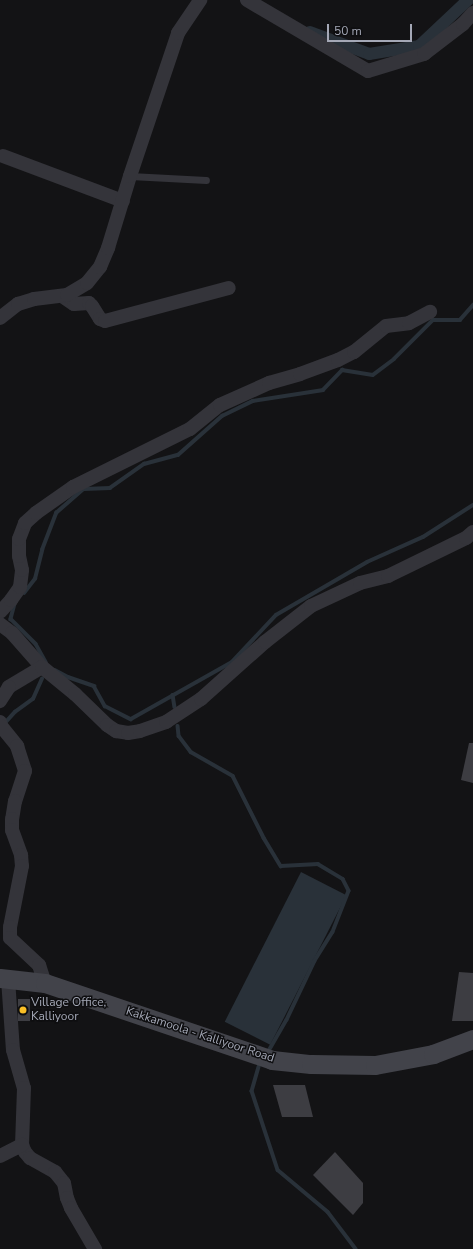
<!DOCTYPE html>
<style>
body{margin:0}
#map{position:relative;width:473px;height:1249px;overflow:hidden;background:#131315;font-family:"Nunito Sans",sans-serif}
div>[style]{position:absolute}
.water>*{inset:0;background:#293139;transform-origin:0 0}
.stream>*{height:3.5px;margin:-1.75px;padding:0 1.75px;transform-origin:1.75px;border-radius:1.75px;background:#293139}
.canal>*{height:12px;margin:-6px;padding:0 6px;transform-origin:6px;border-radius:6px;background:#293139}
.building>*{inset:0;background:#3d3d42;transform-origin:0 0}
.lane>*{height:7px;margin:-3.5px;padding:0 3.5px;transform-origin:3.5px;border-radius:3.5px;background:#34343a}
.street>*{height:14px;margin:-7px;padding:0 7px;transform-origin:7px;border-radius:7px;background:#34343a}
.secondary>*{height:19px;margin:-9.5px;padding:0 9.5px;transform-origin:9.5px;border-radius:9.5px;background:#42434a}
.dots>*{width:11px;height:11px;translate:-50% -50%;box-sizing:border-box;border:2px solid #0e0e10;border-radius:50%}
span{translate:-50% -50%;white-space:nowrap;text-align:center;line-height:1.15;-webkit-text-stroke:3px #0e0e10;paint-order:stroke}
.poi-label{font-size:12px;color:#a4a8b6}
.left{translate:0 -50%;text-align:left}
.street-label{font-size:12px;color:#a4a8b6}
.scale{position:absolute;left:327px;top:24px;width:85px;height:18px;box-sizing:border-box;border:2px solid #a4a8b6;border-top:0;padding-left:5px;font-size:12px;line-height:14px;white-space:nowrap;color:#a4a8b6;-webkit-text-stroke:3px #0e0e10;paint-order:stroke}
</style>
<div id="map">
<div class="water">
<i style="left:301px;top:872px;width:51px;height:168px;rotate:27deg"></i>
</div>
<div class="stream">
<i style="left:24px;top:593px;width:18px;rotate:-52deg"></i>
<i style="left:35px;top:579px;width:30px;rotate:-76deg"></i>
<i style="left:42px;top:550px;width:40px;rotate:-69deg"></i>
<i style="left:56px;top:513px;width:37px;rotate:-41deg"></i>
<i style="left:84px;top:489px;width:26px;rotate:-2deg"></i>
<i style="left:110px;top:488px;width:42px;rotate:-35.2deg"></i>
<i style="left:144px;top:464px;width:35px;rotate:-15deg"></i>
<i style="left:178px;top:455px;width:59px;rotate:-41.6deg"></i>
<i style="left:222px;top:416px;width:34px;rotate:-26deg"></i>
<i style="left:253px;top:401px;width:71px;rotate:-8.9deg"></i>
<i style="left:323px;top:390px;width:28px;rotate:-46deg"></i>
<i style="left:342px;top:370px;width:31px;rotate:9deg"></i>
<i style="left:373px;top:375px;width:26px;rotate:-37deg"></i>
<i style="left:394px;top:359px;width:55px;rotate:-45deg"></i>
<i style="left:433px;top:320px;width:27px"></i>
<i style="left:460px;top:320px;width:20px;rotate:-49deg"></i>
<i style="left:15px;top:604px;width:16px;rotate:105deg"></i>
<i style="left:11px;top:619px;width:35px;rotate:45deg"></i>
<i style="left:36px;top:644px;width:21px;rotate:61deg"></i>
<i style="left:55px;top:670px;width:15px;rotate:28deg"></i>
<i style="left:68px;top:677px;width:28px;rotate:19deg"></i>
<i style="left:94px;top:686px;width:23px;rotate:61deg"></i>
<i style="left:105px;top:706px;width:29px;rotate:27deg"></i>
<i style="left:131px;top:719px;width:116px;rotate:-29.4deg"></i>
<i style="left:232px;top:662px;width:64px;rotate:-46.9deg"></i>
<i style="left:276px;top:615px;width:105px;rotate:-30.2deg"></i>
<i style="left:367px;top:562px;width:61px;rotate:-24.1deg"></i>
<i style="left:423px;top:537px;width:59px;rotate:-32.6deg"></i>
<i style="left:173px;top:695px;width:12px;rotate:81deg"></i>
<i style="left:5px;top:723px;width:15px;rotate:-48deg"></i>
<i style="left:15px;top:712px;width:22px;rotate:-36deg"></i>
<i style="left:33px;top:699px;width:22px;rotate:-66deg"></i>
<i style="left:178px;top:726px;width:10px;rotate:84deg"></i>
<i style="left:179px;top:736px;width:20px;rotate:53deg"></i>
<i style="left:191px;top:752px;width:48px;rotate:29.7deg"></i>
<i style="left:233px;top:776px;width:69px;rotate:63.4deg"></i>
<i style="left:264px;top:838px;width:33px;rotate:59deg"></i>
<i style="left:281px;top:866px;width:37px;rotate:-3deg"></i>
<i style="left:318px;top:864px;width:29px;rotate:31deg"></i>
<i style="left:343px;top:879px;width:13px;rotate:63deg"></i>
<i style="left:349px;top:891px;width:44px;rotate:111.3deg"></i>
<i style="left:333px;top:932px;width:34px;rotate:122deg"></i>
<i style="left:315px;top:961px;width:65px;rotate:115.4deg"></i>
<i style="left:287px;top:1020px;width:34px;rotate:120deg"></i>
<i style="left:259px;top:1067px;width:25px;rotate:106deg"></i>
<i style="left:252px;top:1091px;width:83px;rotate:71.8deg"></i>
<i style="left:278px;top:1170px;width:65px;rotate:40deg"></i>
<i style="left:328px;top:1212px;width:46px;rotate:52.9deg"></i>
</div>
<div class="canal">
<i style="left:310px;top:32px;width:63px;rotate:20.4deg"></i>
<i style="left:369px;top:54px;width:51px;rotate:-9.1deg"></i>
<i style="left:419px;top:46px;width:67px;rotate:-43.2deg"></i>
</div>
<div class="building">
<i style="clip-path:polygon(469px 743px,473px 743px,473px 783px,461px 780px)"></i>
<i style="clip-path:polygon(459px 972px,473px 973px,473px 1021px,452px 1021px)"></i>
<i style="left:18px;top:999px;width:12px;height:22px"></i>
<i style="clip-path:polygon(273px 1085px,305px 1085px,313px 1117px,282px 1117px)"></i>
<i style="clip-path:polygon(335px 1152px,363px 1183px,363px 1203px,353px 1215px,313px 1175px)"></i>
</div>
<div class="lane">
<i style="left:130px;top:176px;width:76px;rotate:3deg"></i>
</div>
<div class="street">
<i style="left:247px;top:0;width:140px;rotate:30.4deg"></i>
<i style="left:368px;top:71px;width:59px;rotate:-16.9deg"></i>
<i style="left:424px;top:54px;width:49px;rotate:-37.6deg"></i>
<i style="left:463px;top:24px;width:15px;rotate:-48deg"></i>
<i style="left:3px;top:156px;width:128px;rotate:20.6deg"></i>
<i style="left:62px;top:296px;width:14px;rotate:34deg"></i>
<i style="left:74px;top:304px;width:15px;rotate:-4deg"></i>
<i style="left:89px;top:303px;width:4px;rotate:45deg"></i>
<i style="left:92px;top:306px;width:15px;rotate:58deg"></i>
<i style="left:100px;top:319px;width:5px;rotate:22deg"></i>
<i style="left:105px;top:321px;width:128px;rotate:-14.9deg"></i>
<i style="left:0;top:318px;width:23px;rotate:-38deg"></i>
<i style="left:18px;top:304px;width:17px;rotate:-17deg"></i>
<i style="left:34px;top:299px;width:33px;rotate:-7deg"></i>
<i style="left:67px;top:295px;width:23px;rotate:-31deg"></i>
<i style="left:87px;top:283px;width:21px;rotate:-51deg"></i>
<i style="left:100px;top:267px;width:21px;rotate:-67deg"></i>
<i style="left:108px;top:248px;width:75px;rotate:-73deg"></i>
<i style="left:130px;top:176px;width:151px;rotate:-71.4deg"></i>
<i style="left:178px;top:33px;width:40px;rotate:-56deg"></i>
<i style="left:0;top:612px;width:16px;rotate:-47deg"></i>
<i style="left:11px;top:600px;width:16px;rotate:-55deg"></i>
<i style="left:20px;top:587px;width:17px;rotate:-83deg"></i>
<i style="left:22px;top:570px;width:14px;rotate:-102deg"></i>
<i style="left:19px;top:556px;width:17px;rotate:-90deg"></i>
<i style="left:19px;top:539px;width:17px;rotate:-69deg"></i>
<i style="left:25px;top:523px;width:15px;rotate:-42deg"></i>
<i style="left:36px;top:513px;width:45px;rotate:-35.1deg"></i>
<i style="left:73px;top:487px;width:131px;rotate:-26.4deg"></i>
<i style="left:190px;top:429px;width:38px;rotate:-39deg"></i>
<i style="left:220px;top:405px;width:54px;rotate:-24.2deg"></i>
<i style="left:269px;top:383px;width:32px;rotate:-16deg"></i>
<i style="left:300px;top:374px;width:40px;rotate:-20.2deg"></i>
<i style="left:338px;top:360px;width:18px;rotate:-27deg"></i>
<i style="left:354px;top:352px;width:41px;rotate:-39.1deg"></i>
<i style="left:386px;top:326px;width:23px;rotate:-7deg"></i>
<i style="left:409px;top:323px;width:24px;rotate:-28deg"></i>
<i style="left:0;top:624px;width:15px;rotate:37deg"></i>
<i style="left:12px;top:633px;width:45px;rotate:48.6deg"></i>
<i style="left:42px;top:667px;width:39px;rotate:149deg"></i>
<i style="left:9px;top:687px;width:17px;rotate:123deg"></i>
<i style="left:42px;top:667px;width:43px;rotate:39.3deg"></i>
<i style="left:75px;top:694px;width:45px;rotate:44.1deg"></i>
<i style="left:107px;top:725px;width:11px;rotate:34deg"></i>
<i style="left:116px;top:731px;width:12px;rotate:9deg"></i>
<i style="left:128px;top:733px;width:12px;rotate:-9deg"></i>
<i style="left:140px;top:731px;width:28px;rotate:-19deg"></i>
<i style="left:166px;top:722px;width:42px;rotate:-33.3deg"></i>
<i style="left:201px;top:699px;width:86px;rotate:-41.7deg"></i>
<i style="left:265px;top:642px;width:58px;rotate:-38deg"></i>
<i style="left:311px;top:606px;width:54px;rotate:-25.1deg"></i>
<i style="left:360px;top:583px;width:29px;rotate:-14deg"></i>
<i style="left:388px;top:576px;width:87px;rotate:-26deg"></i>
<i style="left:466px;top:538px;width:9px;rotate:-41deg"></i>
<i style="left:0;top:722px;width:4px;rotate:76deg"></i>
<i style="left:1px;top:726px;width:26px;rotate:51deg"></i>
<i style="left:17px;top:746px;width:26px;rotate:72deg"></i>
<i style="left:25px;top:771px;width:32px;rotate:108deg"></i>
<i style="left:15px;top:801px;width:18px;rotate:99deg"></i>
<i style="left:12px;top:819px;width:11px;rotate:90deg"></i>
<i style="left:12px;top:830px;width:27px;rotate:70deg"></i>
<i style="left:21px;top:855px;width:11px;rotate:85deg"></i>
<i style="left:22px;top:866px;width:62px;rotate:101.1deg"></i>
<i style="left:10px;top:927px;width:11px;rotate:90deg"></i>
<i style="left:10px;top:938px;width:40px;rotate:43deg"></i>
<i style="left:39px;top:965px;width:19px;rotate:72deg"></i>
<i style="left:8px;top:979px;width:71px;rotate:86deg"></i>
<i style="left:13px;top:1050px;width:40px;rotate:74deg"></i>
<i style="left:24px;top:1088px;width:57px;rotate:92deg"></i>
<i style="left:22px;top:1145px;width:8px;rotate:67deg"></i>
<i style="left:25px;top:1152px;width:8px;rotate:50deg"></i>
<i style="left:30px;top:1158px;width:29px;rotate:29deg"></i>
<i style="left:55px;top:1172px;width:14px;rotate:51deg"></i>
<i style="left:64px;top:1183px;width:15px;rotate:79deg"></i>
<i style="left:67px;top:1198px;width:11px;rotate:68deg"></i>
<i style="left:71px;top:1208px;width:48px;rotate:59.7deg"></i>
<i style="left:0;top:1156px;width:25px;rotate:-27deg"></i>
</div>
<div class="secondary">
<i style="left:0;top:978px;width:45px;rotate:6.3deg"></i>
<i style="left:45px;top:983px;width:240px;rotate:18.7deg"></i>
<i style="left:272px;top:1060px;width:39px;rotate:6deg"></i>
<i style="left:311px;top:1064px;width:64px;rotate:0.9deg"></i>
<i style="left:375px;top:1065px;width:59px;rotate:-10.7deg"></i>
<i style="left:433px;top:1054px;width:43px;rotate:-20.6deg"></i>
</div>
<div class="dots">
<i style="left:23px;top:1010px;background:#f9bf26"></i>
</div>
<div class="poi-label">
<span class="left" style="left:31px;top:1010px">Village Office,<br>Kalliyoor</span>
</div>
<div class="street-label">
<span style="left:200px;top:1035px;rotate:18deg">Kakkamoola - Kalliyoor Road</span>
</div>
<div class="scale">50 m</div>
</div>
